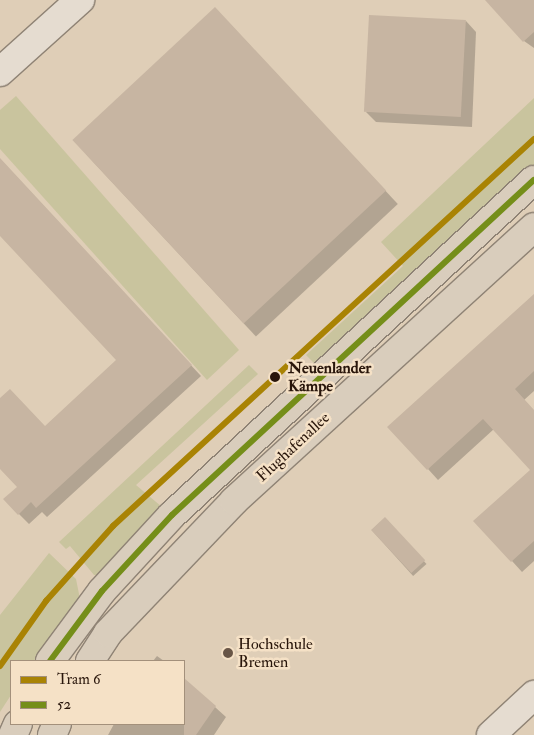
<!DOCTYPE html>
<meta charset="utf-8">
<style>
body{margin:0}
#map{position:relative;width:534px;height:735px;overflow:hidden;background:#dfceb7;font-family:"IM FELL Double Pica",serif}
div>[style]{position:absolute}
.green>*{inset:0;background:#c9c49e}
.shadow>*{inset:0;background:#0003;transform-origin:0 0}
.building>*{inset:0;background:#c7b5a2;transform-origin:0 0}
.roads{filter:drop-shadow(1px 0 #8f8375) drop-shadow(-1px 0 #8f8375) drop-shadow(0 1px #8f8375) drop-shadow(0 -1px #8f8375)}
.minor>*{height:28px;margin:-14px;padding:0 14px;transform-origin:14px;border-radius:14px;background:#e5dcd0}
.major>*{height:28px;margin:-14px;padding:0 14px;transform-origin:14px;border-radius:14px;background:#d9cdbc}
.bus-1>*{height:6px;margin:-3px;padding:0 3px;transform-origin:3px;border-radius:3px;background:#758e19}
.tram-1>*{height:6px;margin:-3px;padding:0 3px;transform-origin:3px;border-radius:3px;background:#a98304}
.dots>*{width:14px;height:14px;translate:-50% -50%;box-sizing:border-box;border:2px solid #f5e1c6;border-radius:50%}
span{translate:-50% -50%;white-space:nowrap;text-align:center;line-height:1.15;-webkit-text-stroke:5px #f5e1c6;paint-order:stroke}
.stop-label{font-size:16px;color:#29160b;font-weight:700}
.left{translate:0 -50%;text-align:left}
.street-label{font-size:16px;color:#29160b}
.poi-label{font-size:16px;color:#29160b}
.legend{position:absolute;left:10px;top:660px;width:175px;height:65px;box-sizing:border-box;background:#f5e1c6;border:1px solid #a3907b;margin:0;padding:6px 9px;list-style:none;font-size:15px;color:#29160b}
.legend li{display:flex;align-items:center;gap:10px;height:25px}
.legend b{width:25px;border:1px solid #a3907b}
</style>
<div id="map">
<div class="green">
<i style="clip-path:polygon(16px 96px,239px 350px,207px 380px,0 149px,0 110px)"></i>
<i style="clip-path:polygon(534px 98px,534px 166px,317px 366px,306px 355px,403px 266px,381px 242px)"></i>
<i style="clip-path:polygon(249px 365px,258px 374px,136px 485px,162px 507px,100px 575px,94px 575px,70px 546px,66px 549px,59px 542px)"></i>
<i style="clip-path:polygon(49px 553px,76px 579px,80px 599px,34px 661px,11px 661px,11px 695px,0 712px,0 615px)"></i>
</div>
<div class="shadow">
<i style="clip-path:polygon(486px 0,534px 0,534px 48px,524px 41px)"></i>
<i style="clip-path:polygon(466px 21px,476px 32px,472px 127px,376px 122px,366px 112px)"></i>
<i style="left:228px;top:22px;width:249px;height:194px;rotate:47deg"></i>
<i style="clip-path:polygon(0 159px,201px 376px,47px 517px,42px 512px,29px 524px,19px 514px,18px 487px,0 467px,0 399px,45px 427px,118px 360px,0 234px)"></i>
<i style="clip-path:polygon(534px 295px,534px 391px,524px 400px,534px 411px,534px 561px,522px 572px,512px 561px,532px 470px,494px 429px,438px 480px,428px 469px)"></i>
<i style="left:385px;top:518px;width:62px;height:18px;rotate:48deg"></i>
<i style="clip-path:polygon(157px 656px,164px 661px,153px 661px)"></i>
<i style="clip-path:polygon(184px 679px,226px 717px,214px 735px,108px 735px,114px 724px,184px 724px)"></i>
</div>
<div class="building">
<i style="clip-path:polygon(485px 0,534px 0,534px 32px,523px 42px)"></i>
<i style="left:215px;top:7px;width:251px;height:195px;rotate:47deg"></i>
<i style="left:369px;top:15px;width:97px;height:97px;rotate:3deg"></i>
<i style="clip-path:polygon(0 158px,192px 365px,36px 508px,31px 502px,18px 515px,3px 499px,17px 487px,0 469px,0 398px,10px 389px,45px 426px,116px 360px,0 236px)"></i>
<i style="clip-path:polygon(534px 294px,534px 371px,515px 389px,534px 410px,534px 541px,511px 562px,473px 521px,530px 470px,507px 445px,483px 419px,427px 470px,387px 427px)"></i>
<i style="left:385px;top:517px;width:59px;height:19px;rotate:47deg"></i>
<i style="clip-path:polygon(184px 678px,216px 706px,196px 735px,184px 735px)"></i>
</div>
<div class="roads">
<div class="minor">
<i style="left:0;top:72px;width:108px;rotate:-42deg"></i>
<i style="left:491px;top:735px;width:59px;rotate:-42.9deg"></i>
</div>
<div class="major">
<i style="left:50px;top:661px;width:87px;rotate:-53.4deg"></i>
<i style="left:102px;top:591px;width:103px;rotate:-47.4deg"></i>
<i style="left:172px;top:515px;width:493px;rotate:-42.8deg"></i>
<i style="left:90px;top:661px;width:33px;rotate:-57deg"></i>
<i style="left:108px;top:633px;width:182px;rotate:-46.3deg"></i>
<i style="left:234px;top:501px;width:406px;rotate:-42.4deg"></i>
<i style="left:13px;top:735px;width:12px;rotate:-66deg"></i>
<i style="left:52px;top:735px;width:12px;rotate:-66deg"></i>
</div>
</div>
<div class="bus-1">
<i style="left:50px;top:661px;width:87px;rotate:-53.4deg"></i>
<i style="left:102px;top:591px;width:103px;rotate:-47.4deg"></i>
<i style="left:172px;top:515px;width:493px;rotate:-42.8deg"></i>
</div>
<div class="tram-1">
<i style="left:0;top:666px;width:80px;rotate:-54.7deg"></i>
<i style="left:46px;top:601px;width:101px;rotate:-48.2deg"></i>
<i style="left:113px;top:526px;width:572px;rotate:-42.59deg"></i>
</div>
<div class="dots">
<i style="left:275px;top:377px;background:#29160b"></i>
<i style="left:228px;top:653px;background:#695647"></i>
</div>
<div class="stop-label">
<span class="left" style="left:288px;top:377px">Neuenlander<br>Kämpe</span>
</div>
<div class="street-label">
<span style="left:293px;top:447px;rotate:-43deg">Flughafenallee</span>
</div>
<div class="poi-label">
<span class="left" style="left:238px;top:653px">Hochschule<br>Bremen</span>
</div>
<ul class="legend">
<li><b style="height:6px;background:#a98304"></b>Tram 6</li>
<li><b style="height:6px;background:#758e19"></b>52</li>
</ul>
</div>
